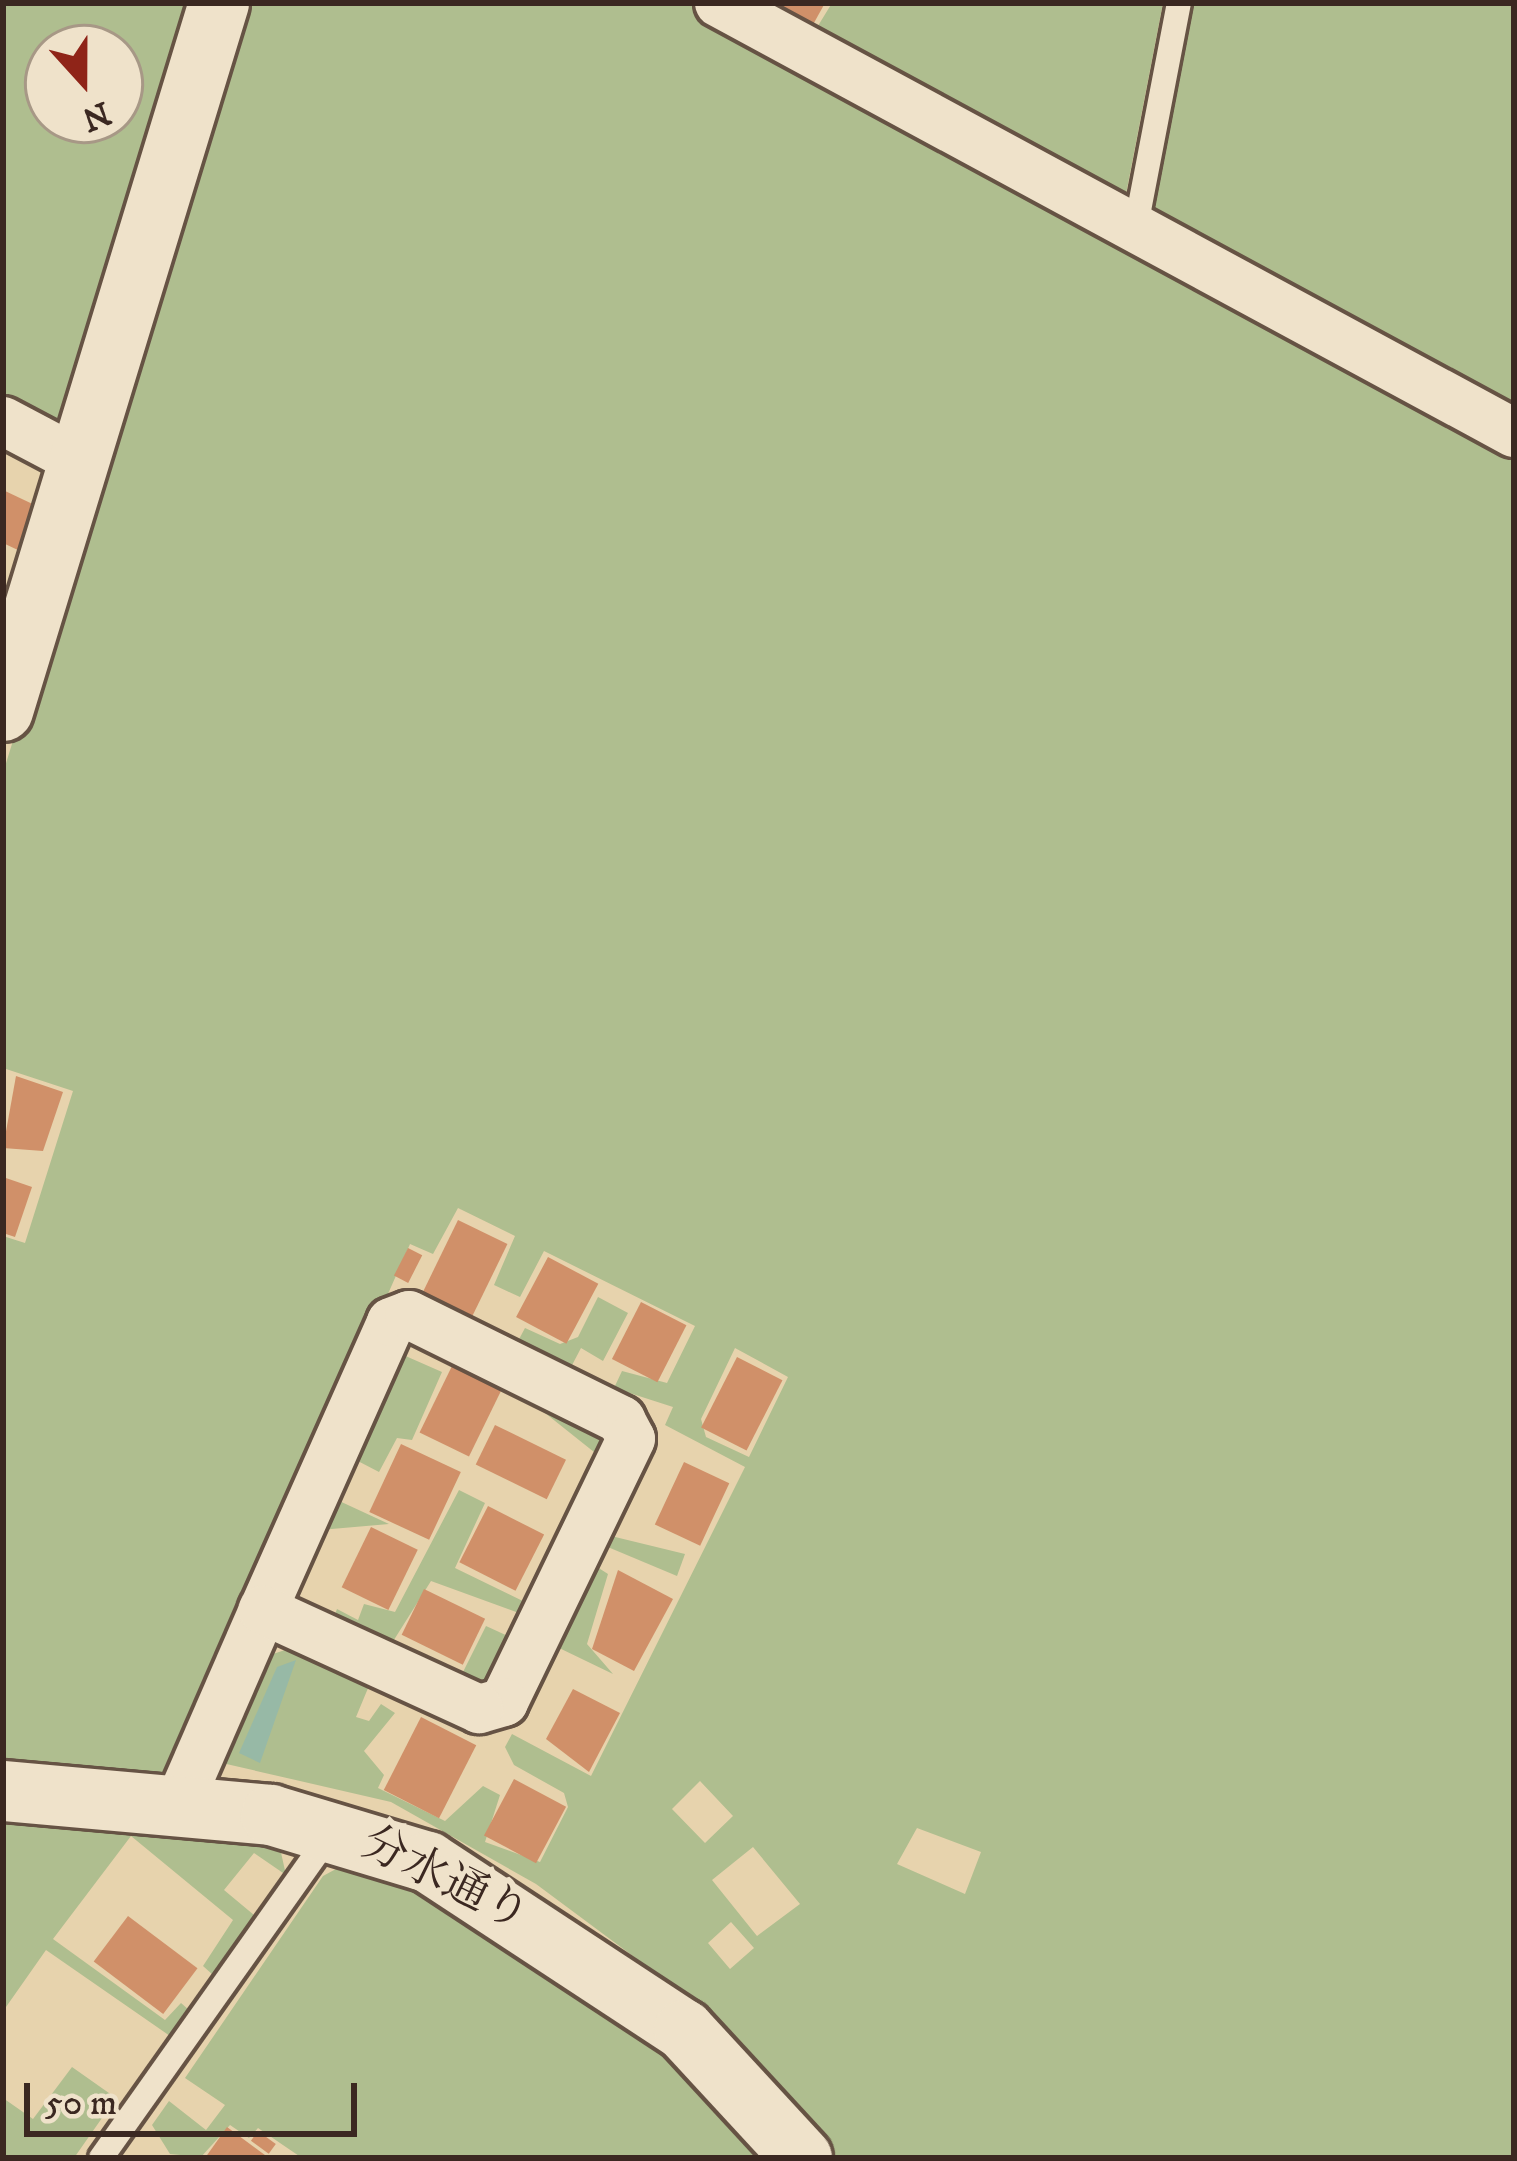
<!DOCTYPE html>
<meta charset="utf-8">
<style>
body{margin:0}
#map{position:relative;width:1517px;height:2161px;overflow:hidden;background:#e7d3ad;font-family:"IM FELL DW Pica","Noto Serif JP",serif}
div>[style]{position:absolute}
.green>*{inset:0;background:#afbe8f}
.water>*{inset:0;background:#97b9a6}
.building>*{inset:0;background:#d09069;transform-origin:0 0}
.roads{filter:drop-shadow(3px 0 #665344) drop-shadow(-3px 0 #665344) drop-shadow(0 3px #665344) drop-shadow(0 -3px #665344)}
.service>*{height:24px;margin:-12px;padding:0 12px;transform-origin:12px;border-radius:12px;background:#efe2ca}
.minor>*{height:48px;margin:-24px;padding:0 24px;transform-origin:24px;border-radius:24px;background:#efe2ca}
.tertiary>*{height:60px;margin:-30px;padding:0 30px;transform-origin:30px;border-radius:30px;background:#efe2ca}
span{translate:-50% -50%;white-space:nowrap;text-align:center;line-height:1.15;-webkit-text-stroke:12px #efe2ca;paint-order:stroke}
.street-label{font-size:45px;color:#3b2821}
.frame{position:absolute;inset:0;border:6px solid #3b2821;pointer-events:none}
.north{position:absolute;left:24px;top:24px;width:120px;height:120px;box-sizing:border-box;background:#efe2ca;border:3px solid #a79886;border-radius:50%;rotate:159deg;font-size:33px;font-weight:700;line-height:48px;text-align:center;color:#3b2821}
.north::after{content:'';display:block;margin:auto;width:42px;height:54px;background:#8f2418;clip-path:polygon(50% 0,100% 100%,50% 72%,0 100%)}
.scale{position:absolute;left:24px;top:2083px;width:333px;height:54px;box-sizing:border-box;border:6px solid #3b2821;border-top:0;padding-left:15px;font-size:36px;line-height:42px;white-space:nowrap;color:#3b2821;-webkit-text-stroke:9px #efe2ca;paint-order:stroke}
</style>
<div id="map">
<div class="green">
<i style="clip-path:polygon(evenodd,3px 3px,691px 3px,813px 71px,813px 34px,832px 3px,1163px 3px,1120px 225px,1149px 209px,1189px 3px,1514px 3px,1514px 2158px,837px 2158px,688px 1997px,536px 1884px,391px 1802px,222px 1763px,267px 1656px,297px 1646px,371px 1681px,356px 1717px,369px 1721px,381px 1704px,395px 1713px,364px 1751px,384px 1775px,378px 1788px,445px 1821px,483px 1786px,500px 1795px,485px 1842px,540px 1862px,568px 1807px,564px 1793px,514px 1765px,505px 1747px,512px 1734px,591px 1776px,745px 1467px,665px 1425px,673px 1407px,614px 1388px,622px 1371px,667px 1383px,695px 1326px,544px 1251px,520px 1297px,494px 1285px,515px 1236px,458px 1208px,433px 1254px,410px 1244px,181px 1763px,163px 1784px,3px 1776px,3px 1236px,25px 1243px,73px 1091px,3px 1068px,3px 773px,100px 459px,3px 407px,3px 3px,48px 48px,120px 48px,120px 120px,48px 120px,48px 48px,3px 3px,735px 1348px,788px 1377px,749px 1457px,706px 1437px,701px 1419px,735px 1348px,3px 3px,700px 1781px,733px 1816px,705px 1843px,672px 1809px,700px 1781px,3px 3px,917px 1828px,981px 1852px,965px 1894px,897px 1864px,917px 1828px,3px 3px,753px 1847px,800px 1904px,757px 1936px,712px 1880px,753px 1847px,3px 3px,731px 1922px,754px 1948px,730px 1969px,708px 1943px,731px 1922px)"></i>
<i style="clip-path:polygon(598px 1297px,628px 1313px,603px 1361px,581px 1348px,570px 1369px,517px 1343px,525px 1328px,560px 1344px,578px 1337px)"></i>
<i style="clip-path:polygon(401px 1354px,442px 1372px,412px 1440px,397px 1438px,379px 1472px,354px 1459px)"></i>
<i style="clip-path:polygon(470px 1370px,599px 1431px,599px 1456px,535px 1405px)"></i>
<i style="clip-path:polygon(459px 1490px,485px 1503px,455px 1568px,533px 1606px,527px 1616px,431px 1581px,392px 1643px,334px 1617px,337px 1609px,358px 1620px,364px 1604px,395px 1612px)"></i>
<i style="clip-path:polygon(335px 1499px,389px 1524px,320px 1530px)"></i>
<i style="clip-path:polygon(607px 1535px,685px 1554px,677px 1576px,603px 1545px)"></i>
<i style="clip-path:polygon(594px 1565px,608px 1574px,587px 1644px,613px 1674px,555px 1646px)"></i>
<i style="clip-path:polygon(486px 1626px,512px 1638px,484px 1686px,461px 1676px)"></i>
<i style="clip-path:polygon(3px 1812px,278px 1839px,286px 1875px,254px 1853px,224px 1890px,254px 1915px,213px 1975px,203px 1966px,233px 1920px,131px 1836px,53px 1939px,165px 2020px,181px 2003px,189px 2010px,170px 2036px,46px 1950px,6px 2007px,3px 2036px)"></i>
<i style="clip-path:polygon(360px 1856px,555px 1949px,788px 2158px,302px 2158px,258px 2128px,249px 2138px,230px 2125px,201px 2157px,170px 2154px,152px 2125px,169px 2101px,206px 2130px,225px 2105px,185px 2078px,323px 1876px)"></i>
<i style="clip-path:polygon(72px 2067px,116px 2098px,74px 2158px,3px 2158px,3px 2098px,33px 2119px)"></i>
</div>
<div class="water">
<i style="clip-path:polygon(296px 1660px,260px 1763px,239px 1753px,277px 1667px)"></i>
</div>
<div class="building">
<i style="clip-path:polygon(762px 3px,825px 3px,810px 30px)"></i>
<i style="clip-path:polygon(3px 490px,41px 508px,20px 551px,3px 543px)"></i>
<i style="clip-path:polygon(16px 1076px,63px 1092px,43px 1151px,3px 1148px)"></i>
<i style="clip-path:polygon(3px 1177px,32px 1187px,15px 1237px,3px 1233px)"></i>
<i style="left:458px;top:1220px;width:55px;height:80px;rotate:26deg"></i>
<i style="left:408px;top:1248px;width:16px;height:31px;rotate:27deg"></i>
<i style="left:548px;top:1257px;width:57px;height:68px;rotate:28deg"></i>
<i style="left:641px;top:1302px;width:51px;height:64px;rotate:27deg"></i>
<i style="left:737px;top:1357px;width:51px;height:79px;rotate:27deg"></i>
<i style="left:452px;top:1366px;width:55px;height:74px;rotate:26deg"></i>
<i style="left:495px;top:1425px;width:79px;height:44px;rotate:26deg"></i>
<i style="left:401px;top:1444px;width:66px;height:75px;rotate:25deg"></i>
<i style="left:684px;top:1462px;width:50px;height:69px;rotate:25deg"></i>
<i style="left:488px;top:1506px;width:63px;height:63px;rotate:27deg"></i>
<i style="left:371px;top:1527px;width:52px;height:67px;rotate:26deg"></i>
<i style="clip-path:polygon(618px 1570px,673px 1599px,634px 1671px,592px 1649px)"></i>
<i style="left:424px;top:1589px;width:68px;height:51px;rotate:26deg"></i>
<i style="clip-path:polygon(573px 1689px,620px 1713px,589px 1772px,546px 1739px)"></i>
<i style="left:421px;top:1717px;width:62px;height:82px;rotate:27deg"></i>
<i style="left:514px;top:1779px;width:59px;height:64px;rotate:28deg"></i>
<i style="left:128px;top:1916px;width:87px;height:57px;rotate:37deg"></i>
<i style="clip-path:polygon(227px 2127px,269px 2158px,205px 2158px)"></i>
<i style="left:258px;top:2131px;width:22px;height:12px;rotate:36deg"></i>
</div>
<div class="roads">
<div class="service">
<i style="left:1136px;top:226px;width:227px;rotate:-79.1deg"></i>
<i style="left:101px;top:2158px;width:400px;rotate:-54.7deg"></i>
</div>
<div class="minor">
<i style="left:719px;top:3px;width:904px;rotate:28.41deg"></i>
<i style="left:3px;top:421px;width:86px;rotate:27.8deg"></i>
<i style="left:180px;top:1801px;width:208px;rotate:-66.5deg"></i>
<i style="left:263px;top:1610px;width:315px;rotate:-66deg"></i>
<i style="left:391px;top:1322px;width:19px;rotate:-21deg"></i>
<i style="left:409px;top:1315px;width:237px;rotate:26.3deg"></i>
<i style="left:621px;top:1420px;width:21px;rotate:62deg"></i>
<i style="left:631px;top:1439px;width:292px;rotate:115.8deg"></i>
<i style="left:504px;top:1702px;width:26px;rotate:164deg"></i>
<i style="left:479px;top:1709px;width:238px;rotate:-155.4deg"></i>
</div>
<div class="tertiary">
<i style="left:3px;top:711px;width:740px;rotate:-73.03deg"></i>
<i style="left:3px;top:1791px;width:269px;rotate:5.1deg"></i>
<i style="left:271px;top:1815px;width:164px;rotate:16.7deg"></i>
<i style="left:428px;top:1862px;width:306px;rotate:33.3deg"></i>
<i style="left:684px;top:2030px;width:174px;rotate:47.3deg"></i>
</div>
</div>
<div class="street-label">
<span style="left:445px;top:1880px;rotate:26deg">分水通り</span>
</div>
<div class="frame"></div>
<div class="north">N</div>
<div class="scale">50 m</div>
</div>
